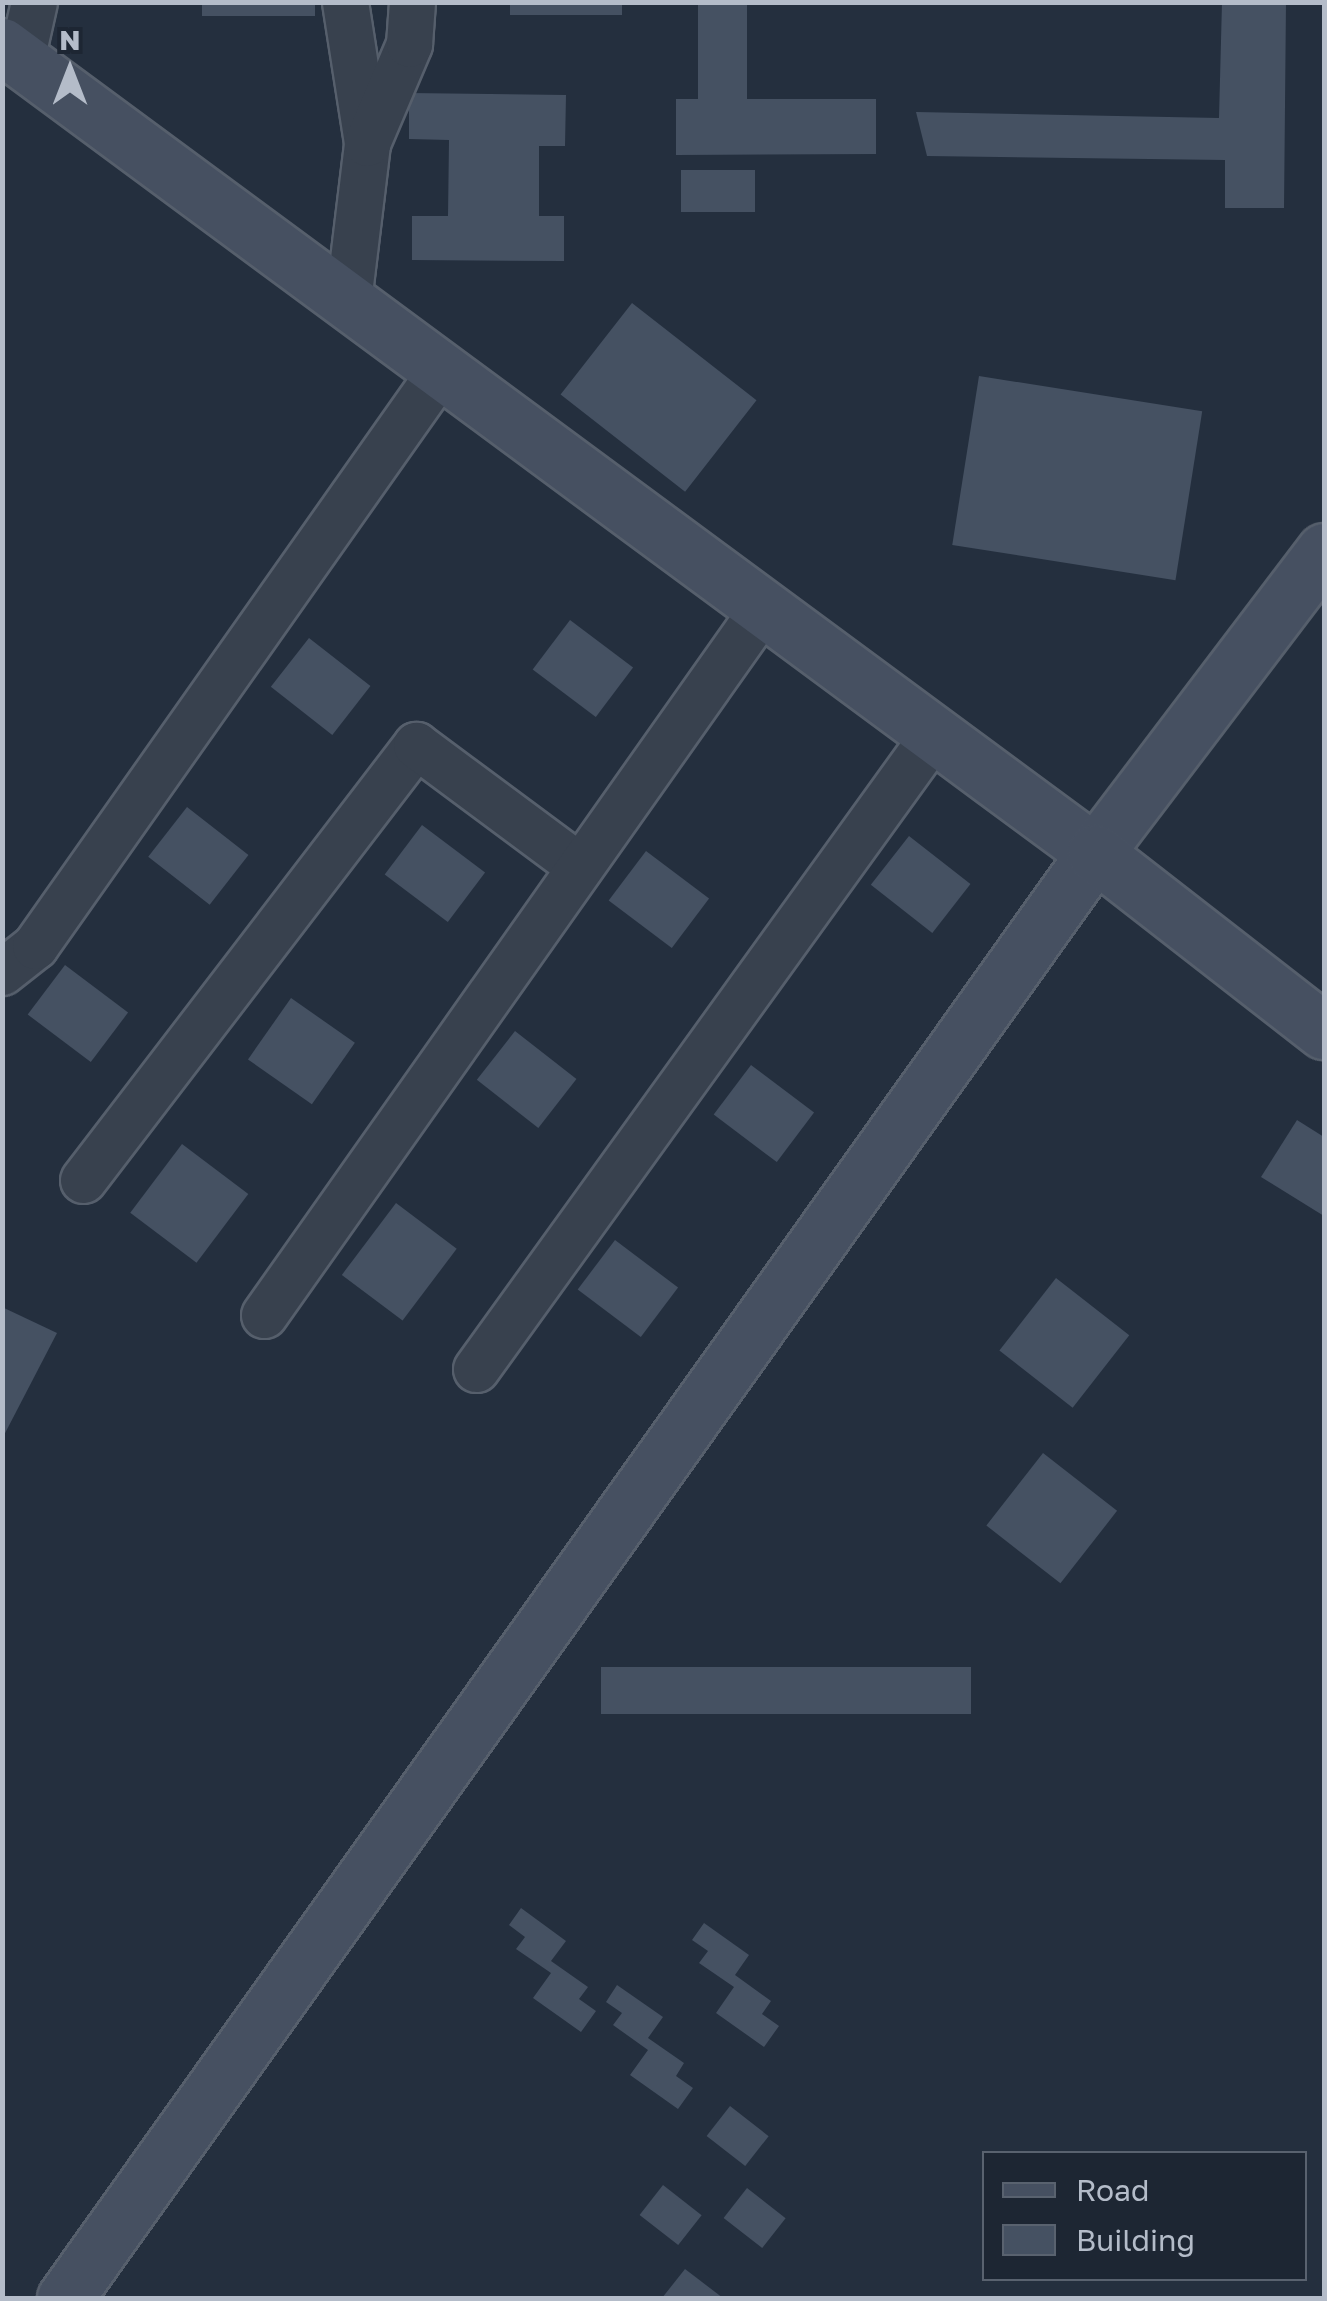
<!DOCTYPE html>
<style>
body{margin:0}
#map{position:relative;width:1327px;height:2301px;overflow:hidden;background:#242f3e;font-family:"Golos Text",sans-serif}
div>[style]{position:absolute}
.building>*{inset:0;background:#455162;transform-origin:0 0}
.roads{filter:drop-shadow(2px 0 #565f6c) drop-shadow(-2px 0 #565f6c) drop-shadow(0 2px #565f6c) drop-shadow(0 -2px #565f6c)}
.street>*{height:45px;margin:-22.5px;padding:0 22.5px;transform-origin:22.5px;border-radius:22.5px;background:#38414e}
.secondary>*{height:55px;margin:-27.5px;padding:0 27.5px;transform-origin:27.5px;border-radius:27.5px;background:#465061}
span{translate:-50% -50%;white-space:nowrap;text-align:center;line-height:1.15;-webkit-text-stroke:9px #1d2633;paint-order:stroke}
.frame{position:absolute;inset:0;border:5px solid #b4bcc9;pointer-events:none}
.legend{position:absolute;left:982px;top:2151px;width:325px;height:130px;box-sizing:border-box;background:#1d2633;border:2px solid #59626f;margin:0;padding:12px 18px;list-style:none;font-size:30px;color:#b4bcc9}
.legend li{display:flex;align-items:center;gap:20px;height:50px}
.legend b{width:50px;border:2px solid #59626f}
.north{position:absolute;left:20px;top:20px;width:100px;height:100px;-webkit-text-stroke:8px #1d2633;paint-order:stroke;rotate:0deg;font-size:28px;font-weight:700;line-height:40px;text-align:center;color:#b4bcc9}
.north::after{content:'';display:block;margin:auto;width:35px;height:45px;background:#b4bcc9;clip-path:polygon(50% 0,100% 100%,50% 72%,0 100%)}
</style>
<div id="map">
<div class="building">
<i style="left:202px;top:2px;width:113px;height:14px"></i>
<i style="left:510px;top:2px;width:112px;height:13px"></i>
<i style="clip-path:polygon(698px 2px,747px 2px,747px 99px,876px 99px,876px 154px,676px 155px,676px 99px,698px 99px)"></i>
<i style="clip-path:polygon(1222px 2px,1286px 2px,1284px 208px,1225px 208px,1225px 160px,927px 156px,916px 112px,1219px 118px)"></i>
<i style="clip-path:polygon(409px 93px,566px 95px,565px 146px,539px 146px,539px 216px,564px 216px,564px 261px,412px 260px,412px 216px,448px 216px,449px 140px,409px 139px)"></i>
<i style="left:681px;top:170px;width:74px;height:42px"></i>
<i style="left:632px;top:303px;width:158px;height:116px;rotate:38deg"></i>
<i style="left:979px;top:376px;width:226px;height:171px;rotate:9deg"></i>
<i style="left:570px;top:620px;width:79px;height:62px;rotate:37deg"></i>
<i style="left:309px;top:638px;width:78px;height:62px;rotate:38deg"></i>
<i style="left:187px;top:807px;width:78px;height:63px;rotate:38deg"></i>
<i style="left:422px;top:825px;width:79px;height:62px;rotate:37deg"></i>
<i style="left:909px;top:836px;width:78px;height:62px;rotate:38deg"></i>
<i style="left:646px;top:851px;width:79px;height:62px;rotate:37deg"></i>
<i style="left:65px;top:965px;width:79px;height:62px;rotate:37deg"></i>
<i style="left:291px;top:998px;width:78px;height:75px;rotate:35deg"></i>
<i style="left:515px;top:1031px;width:78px;height:62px;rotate:38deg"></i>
<i style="left:751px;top:1065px;width:79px;height:62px;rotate:37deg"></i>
<i style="clip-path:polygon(1297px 1120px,1324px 1137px,1324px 1216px,1261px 1177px)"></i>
<i style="left:182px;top:1144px;width:83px;height:86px;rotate:37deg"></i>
<i style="left:396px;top:1203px;width:76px;height:90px;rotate:37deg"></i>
<i style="left:615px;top:1240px;width:79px;height:62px;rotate:37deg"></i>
<i style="left:1056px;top:1278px;width:93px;height:92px;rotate:38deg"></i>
<i style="clip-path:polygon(2px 1307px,57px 1333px,2px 1439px)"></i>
<i style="left:1043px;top:1453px;width:94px;height:92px;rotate:38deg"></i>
<i style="left:971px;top:1667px;width:47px;height:370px;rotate:90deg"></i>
<i style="clip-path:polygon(521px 1908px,566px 1941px,551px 1961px,588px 1987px,579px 1999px,596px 2011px,581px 2032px,533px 1998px,551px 1973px,516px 1949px,525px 1937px,509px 1925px)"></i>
<i style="clip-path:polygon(704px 1923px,749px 1955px,735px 1975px,771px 2001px,762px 2014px,779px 2026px,764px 2047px,716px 2013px,734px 1987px,699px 1963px,708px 1951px,692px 1940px)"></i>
<i style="clip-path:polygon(617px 1985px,663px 2017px,648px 2038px,684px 2063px,676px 2076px,693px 2088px,678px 2109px,630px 2075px,648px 2050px,613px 2025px,622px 2013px,606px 2002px)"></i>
<i style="left:730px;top:2106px;width:49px;height:38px;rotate:38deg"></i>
<i style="left:663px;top:2185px;width:49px;height:38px;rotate:38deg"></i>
<i style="left:747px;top:2188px;width:49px;height:38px;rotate:38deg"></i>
<i style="clip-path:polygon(685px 2269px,723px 2298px,662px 2298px)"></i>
</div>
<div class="roads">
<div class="street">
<i style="left:345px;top:2px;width:143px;rotate:81.1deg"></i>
<i style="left:21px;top:60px;width:59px;rotate:-77.4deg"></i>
<i style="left:348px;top:301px;width:159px;rotate:-83.1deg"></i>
<i style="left:367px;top:143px;width:108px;rotate:-67deg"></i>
<i style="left:409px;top:44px;width:42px;rotate:-85.9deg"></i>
<i style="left:2px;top:972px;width:42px;rotate:-38.2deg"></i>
<i style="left:35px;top:946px;width:705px;rotate:-54.82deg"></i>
<i style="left:83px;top:1180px;width:548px;rotate:-52.57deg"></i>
<i style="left:416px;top:745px;width:204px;rotate:36.6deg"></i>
<i style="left:264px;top:1315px;width:865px;rotate:-54.79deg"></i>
<i style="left:476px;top:1369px;width:783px;rotate:-54.2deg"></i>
</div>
<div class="secondary">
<i style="left:2px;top:46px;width:1359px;rotate:36.44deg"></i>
<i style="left:1095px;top:853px;width:379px;rotate:-52.8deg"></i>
<i style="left:65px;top:2298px;width:1775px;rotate:-54.52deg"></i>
<i style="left:1095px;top:853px;width:290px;rotate:37.9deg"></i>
</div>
</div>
<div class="frame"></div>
<ul class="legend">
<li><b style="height:12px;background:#465061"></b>Road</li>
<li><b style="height:28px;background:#455162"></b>Building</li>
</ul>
<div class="north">N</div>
</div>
